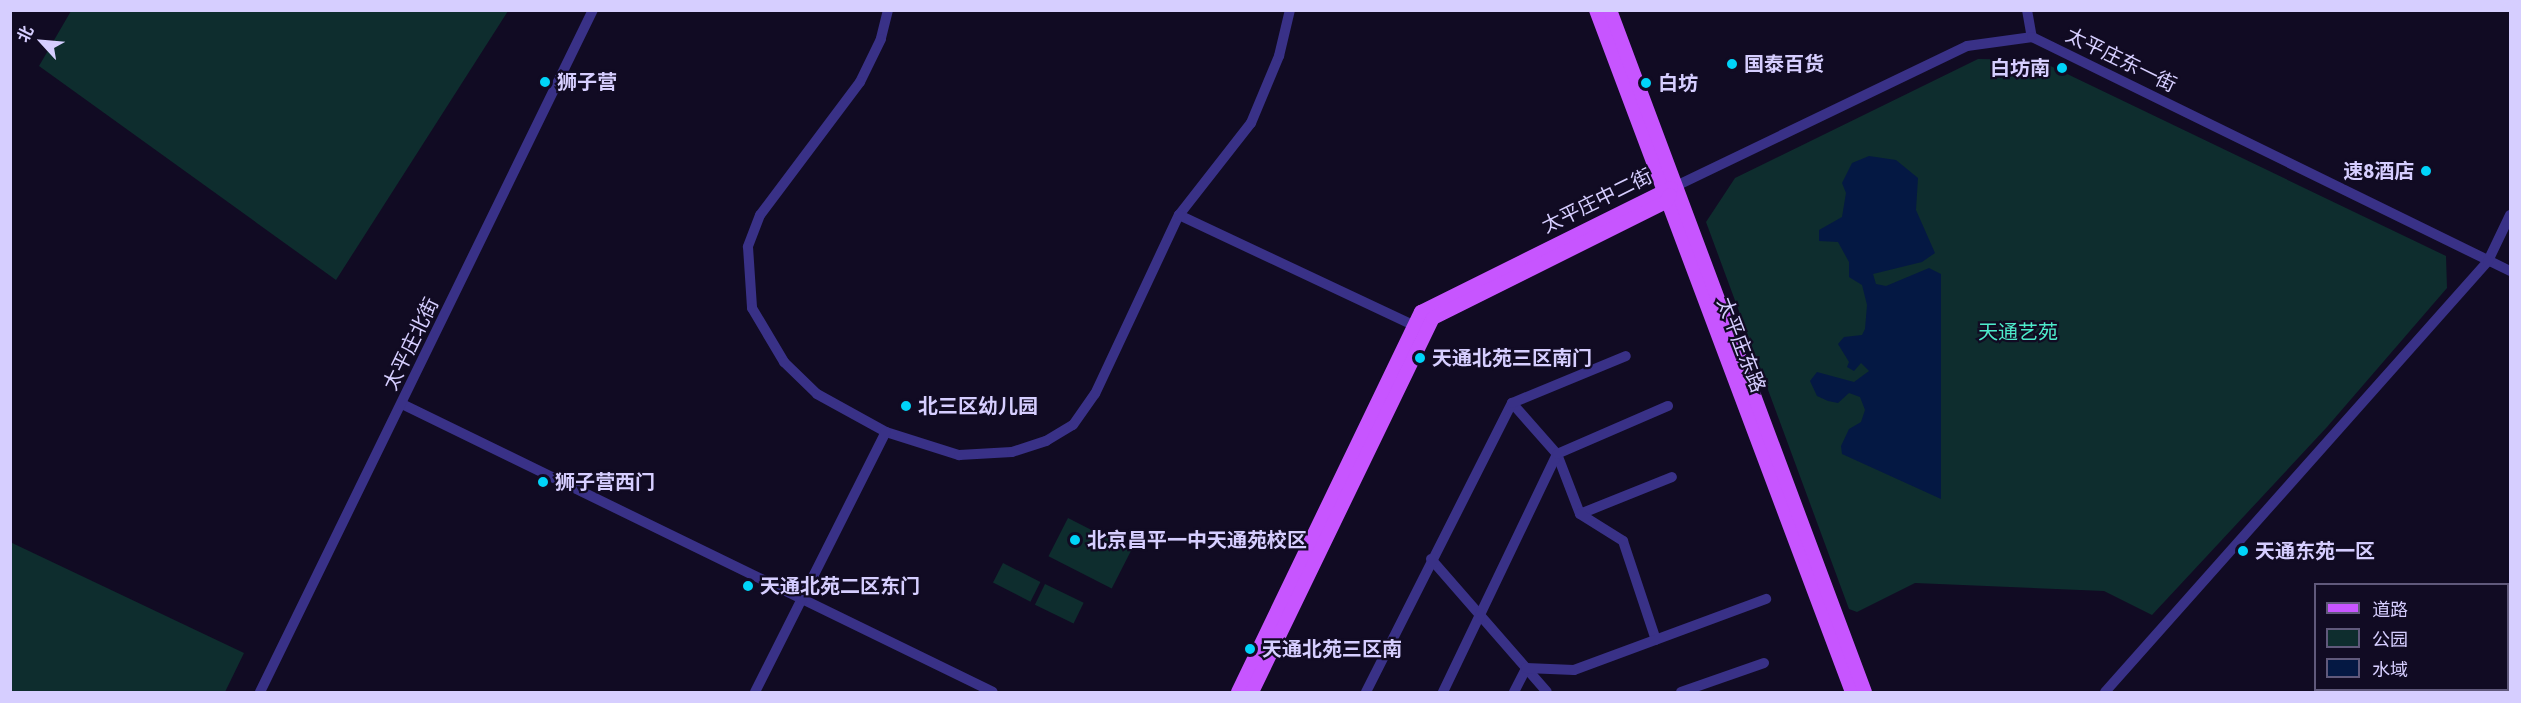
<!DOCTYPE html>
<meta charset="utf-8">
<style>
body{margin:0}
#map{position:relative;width:2521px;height:703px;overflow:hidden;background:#110b23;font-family:"Fira Sans Condensed","Noto Sans SC",sans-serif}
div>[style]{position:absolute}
.green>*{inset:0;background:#0e2d2e;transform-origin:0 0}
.water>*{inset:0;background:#041843}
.minor>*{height:10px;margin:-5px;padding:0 5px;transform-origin:5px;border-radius:5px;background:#393187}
.major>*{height:14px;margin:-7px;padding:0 7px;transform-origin:7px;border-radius:7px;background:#c755ff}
.dots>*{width:16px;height:16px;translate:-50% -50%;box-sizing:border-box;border:3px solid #110b23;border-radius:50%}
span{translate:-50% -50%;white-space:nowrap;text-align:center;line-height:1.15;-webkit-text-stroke:4.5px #110b23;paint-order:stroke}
.street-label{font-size:20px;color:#d6ceff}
.poi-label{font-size:20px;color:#d6ceff;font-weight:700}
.left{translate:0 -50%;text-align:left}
.right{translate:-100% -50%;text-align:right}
.park-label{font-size:20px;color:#4eebcb}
.frame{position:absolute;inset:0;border:12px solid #d6ceff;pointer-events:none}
.legend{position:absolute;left:2314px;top:583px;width:195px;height:108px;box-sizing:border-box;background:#110b23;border:2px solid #60597b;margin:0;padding:8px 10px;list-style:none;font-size:18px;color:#d6ceff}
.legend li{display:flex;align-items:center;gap:12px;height:30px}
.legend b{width:30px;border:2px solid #60597b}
.north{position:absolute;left:12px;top:12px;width:60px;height:60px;-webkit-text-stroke:4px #110b23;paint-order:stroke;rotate:296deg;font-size:16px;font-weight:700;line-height:24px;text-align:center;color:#d6ceff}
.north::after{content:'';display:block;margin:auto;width:21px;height:27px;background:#d6ceff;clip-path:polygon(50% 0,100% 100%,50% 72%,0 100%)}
</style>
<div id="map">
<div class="green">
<i style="clip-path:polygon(71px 11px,71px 10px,508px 11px,336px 280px,39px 66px)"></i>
<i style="clip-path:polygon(1978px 59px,2038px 60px,2446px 256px,2447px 288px,2327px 427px,2152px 615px,2104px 591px,1915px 583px,1857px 612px,1849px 609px,1706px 222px,1735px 178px)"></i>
<i style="left:1068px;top:518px;width:71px;height:43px;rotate:27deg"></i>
<i style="clip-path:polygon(10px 542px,244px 653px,225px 692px,11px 692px)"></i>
<i style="left:1003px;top:563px;width:42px;height:22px;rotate:27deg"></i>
<i style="left:1045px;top:584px;width:43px;height:23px;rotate:26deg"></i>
</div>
<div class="water">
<i style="clip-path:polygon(1869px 156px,1896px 160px,1918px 178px,1916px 210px,1935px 253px,1922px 262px,1873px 274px,1876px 284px,1886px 286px,1929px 268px,1941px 274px,1941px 499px,1842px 454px,1841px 446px,1849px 429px,1861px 422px,1865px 410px,1860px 397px,1849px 393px,1838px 403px,1828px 401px,1817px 396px,1810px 381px,1817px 372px,1854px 382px,1869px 371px,1861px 363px,1854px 371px,1847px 367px,1849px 362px,1838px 344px,1844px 337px,1862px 335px,1865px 329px,1867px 305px,1862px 285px,1849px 277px,1849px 262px,1838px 242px,1819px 241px,1819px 230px,1842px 217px,1846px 193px,1842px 183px,1852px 163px)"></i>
</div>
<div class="minor">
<i style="left:888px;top:10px;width:30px;rotate:104deg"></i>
<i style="left:881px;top:39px;width:48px;rotate:116deg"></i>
<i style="left:860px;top:82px;width:166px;rotate:126.9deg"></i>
<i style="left:760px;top:215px;width:34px;rotate:111deg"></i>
<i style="left:748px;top:247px;width:61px;rotate:86.2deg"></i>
<i style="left:752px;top:308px;width:63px;rotate:59.3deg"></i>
<i style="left:784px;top:362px;width:46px;rotate:44.1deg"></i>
<i style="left:817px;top:394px;width:79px;rotate:28.8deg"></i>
<i style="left:886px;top:432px;width:77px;rotate:17.5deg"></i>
<i style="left:959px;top:455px;width:53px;rotate:-3.2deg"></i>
<i style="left:1012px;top:452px;width:36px;rotate:-18deg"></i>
<i style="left:1046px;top:441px;width:31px;rotate:-31deg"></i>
<i style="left:1073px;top:425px;width:38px;rotate:-55deg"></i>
<i style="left:1095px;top:394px;width:198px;rotate:-64.9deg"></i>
<i style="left:1179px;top:215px;width:117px;rotate:-52deg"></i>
<i style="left:1251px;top:123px;width:73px;rotate:-67.3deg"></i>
<i style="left:1279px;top:56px;width:47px;rotate:-76.6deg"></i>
<i style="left:2027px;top:10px;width:27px;rotate:80deg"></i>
<i style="left:1676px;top:186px;width:323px;rotate:-25.7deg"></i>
<i style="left:1967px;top:46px;width:66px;rotate:-7.9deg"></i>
<i style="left:2032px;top:37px;width:532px;rotate:26.08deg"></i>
<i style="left:1179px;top:215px;width:265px;rotate:25.2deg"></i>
<i style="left:1512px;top:403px;width:68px;rotate:48.6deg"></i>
<i style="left:1557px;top:454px;width:64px;rotate:69deg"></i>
<i style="left:1580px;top:514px;width:99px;rotate:-21.9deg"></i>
<i style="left:402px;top:404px;width:657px;rotate:25.98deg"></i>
<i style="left:1580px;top:514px;width:51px;rotate:32.1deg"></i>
<i style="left:1623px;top:541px;width:104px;rotate:71.6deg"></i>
<i style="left:1431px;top:559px;width:176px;rotate:48.9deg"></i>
<i style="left:260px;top:692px;width:759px;rotate:-63.98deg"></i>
<i style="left:755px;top:692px;width:291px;rotate:-63.3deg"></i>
<i style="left:1366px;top:692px;width:324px;rotate:-63.2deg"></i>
<i style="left:1512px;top:403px;width:123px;rotate:-22.4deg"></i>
<i style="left:1443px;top:692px;width:264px;rotate:-64.4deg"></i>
<i style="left:1557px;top:454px;width:121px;rotate:-23.4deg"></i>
<i style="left:1514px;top:692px;width:27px;rotate:-63deg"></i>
<i style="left:1526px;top:668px;width:48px;rotate:2.4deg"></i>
<i style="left:1574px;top:670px;width:205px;rotate:-20.3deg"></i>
<i style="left:1681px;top:692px;width:88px;rotate:-19.3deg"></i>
<i style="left:2105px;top:692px;width:577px;rotate:-48.37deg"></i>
<i style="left:2488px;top:261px;width:51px;rotate:-64.4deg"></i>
</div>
<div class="major">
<i style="left:1596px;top:10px;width:728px;rotate:69.43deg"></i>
<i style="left:1610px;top:10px;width:728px;rotate:69.5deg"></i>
<i style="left:1238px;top:692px;width:422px;rotate:-64.3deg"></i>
<i style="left:1421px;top:312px;width:279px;rotate:-26.4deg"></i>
<i style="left:1252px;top:692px;width:415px;rotate:-64.2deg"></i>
<i style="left:1433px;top:318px;width:260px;rotate:-26.5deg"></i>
<i style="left:1666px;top:202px;width:8px;rotate:-60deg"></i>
</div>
<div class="dots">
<i style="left:1732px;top:64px;background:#00d4f9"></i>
<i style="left:2062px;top:68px;background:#00d4f9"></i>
<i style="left:545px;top:82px;background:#00d4f9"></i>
<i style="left:1646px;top:83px;background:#00d4f9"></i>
<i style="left:2426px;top:171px;background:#00d4f9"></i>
<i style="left:1420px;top:358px;background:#00d4f9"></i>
<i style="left:906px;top:406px;background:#00d4f9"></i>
<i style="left:543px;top:482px;background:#00d4f9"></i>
<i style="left:1075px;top:540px;background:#00d4f9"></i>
<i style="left:2243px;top:551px;background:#00d4f9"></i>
<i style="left:748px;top:586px;background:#00d4f9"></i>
<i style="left:1250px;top:649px;background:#00d4f9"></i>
</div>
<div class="street-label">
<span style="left:2121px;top:60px;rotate:26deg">太平庄东一街</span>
<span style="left:1597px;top:201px;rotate:-26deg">太平庄中二街</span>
<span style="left:411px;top:344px;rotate:-64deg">太平庄北街</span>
<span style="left:1741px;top:345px;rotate:69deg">太平庄东路</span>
</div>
<div class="poi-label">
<span class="left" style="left:1744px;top:64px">国泰百货</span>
<span class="right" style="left:2050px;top:68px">白坊南</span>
<span class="left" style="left:557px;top:82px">狮子营</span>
<span class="left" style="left:1658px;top:83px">白坊</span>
<span class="right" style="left:2414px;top:171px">速8酒店</span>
<span class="left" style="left:1432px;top:358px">天通北苑三区南门</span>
<span class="left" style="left:918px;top:406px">北三区幼儿园</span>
<span class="left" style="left:555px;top:482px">狮子营西门</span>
<span class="left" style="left:1087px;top:540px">北京昌平一中天通苑校区</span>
<span class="left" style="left:2255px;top:551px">天通东苑一区</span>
<span class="left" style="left:760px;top:586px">天通北苑二区东门</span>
<span class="left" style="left:1262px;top:649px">天通北苑三区南</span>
</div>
<div class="park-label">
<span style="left:2018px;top:332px">天通艺苑</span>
</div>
<div class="frame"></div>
<ul class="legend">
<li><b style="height:8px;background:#c755ff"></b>道路</li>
<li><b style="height:16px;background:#0e2d2e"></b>公园</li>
<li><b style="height:16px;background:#041843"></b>水域</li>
</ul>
<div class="north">北</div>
</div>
